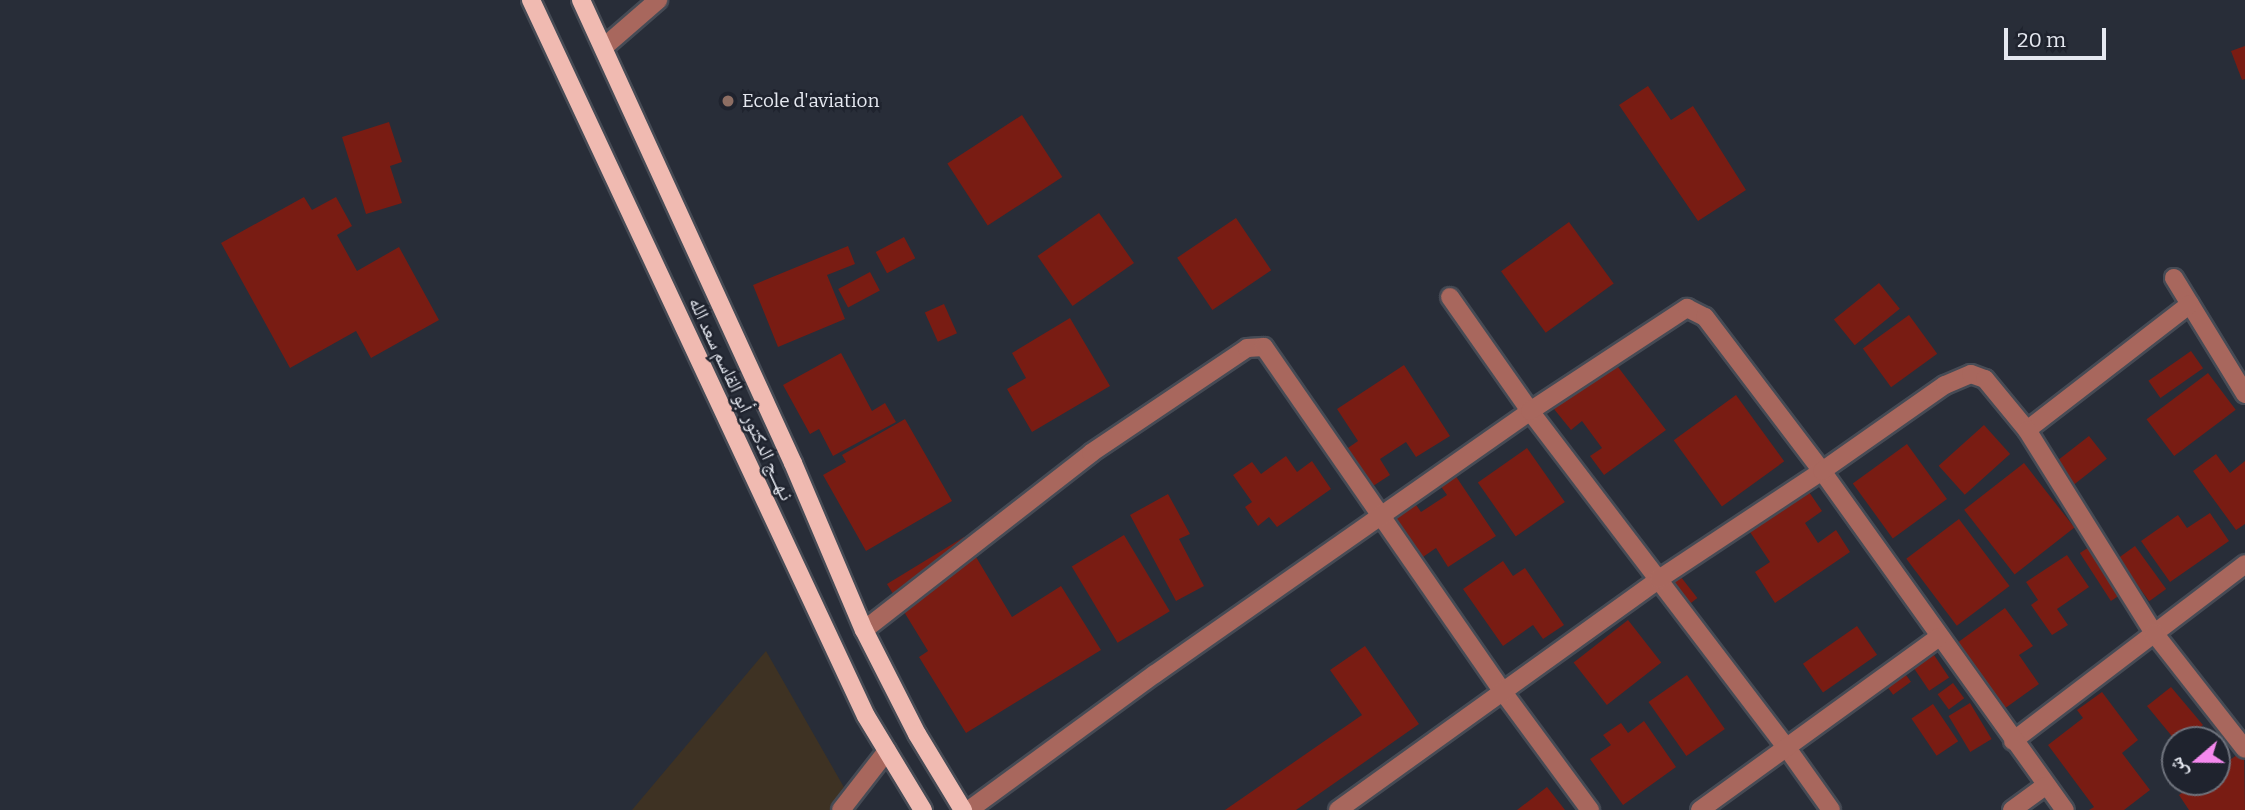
<!DOCTYPE html>
<meta charset="utf-8">
<style>
body{margin:0}
#map{position:relative;width:2245px;height:810px;overflow:hidden;background:#282d38;font-family:Bitter,"Noto Naskh Arabic",serif}
div>[style]{position:absolute}
.industrial>*{inset:0;background:#3e3223}
.building>*{inset:0;background:#791c13;transform-origin:0 0}
.roads{filter:drop-shadow(2px 0 #464b55) drop-shadow(-2px 0 #464b55) drop-shadow(0 2px #464b55) drop-shadow(0 -2px #464b55)}
.minor>*{height:18px;margin:-9px;padding:0 9px;transform-origin:9px;border-radius:9px;background:#a8675d}
.major>*{height:18px;margin:-9px;padding:0 9px;transform-origin:9px;border-radius:9px;background:#f0bab1}
.dots>*{width:19px;height:19px;translate:-50% -50%;box-sizing:border-box;border:4px solid #1f232e;border-radius:50%}
span{translate:-50% -50%;white-space:nowrap;text-align:center;line-height:1.15;-webkit-text-stroke:5px #1f232e;paint-order:stroke}
.poi-label{font-size:19px;color:#e5e8f0}
.left{translate:0 -50%;text-align:left}
.street-label{font-size:19px;color:#e5e8f0}
.north{position:absolute;left:2161px;top:726px;width:70px;height:70px;box-sizing:border-box;background:#1f232e;border:2px solid #6e727c;border-radius:50%;rotate:250deg;font-size:19px;font-weight:700;line-height:28px;text-align:center;color:#e5e8f0}
.north::after{content:'';display:block;margin:auto;width:24px;height:32px;background:#f589ee;clip-path:polygon(50% 0,100% 100%,50% 72%,0 100%)}
.scale{position:absolute;left:2004px;top:28px;width:102px;height:32px;box-sizing:border-box;border:4px solid #e5e8f0;border-top:0;padding-left:9px;font-size:21px;line-height:24px;white-space:nowrap;color:#e5e8f0;-webkit-text-stroke:5px #1f232e;paint-order:stroke}
</style>
<div id="map">
<div class="industrial">
<i style="clip-path:polygon(766px 651px,857px 810px,632px 810px)"></i>
</div>
<div class="building">
<i style="clip-path:polygon(2245px 46px,2245px 79px,2242px 80px,2231px 51px)"></i>
<i style="clip-path:polygon(1648px 86px,1671px 120px,1693px 106px,1746px 190px,1698px 221px,1619px 105px)"></i>
<i style="left:1022px;top:115px;width:74px;height:89px;rotate:57deg"></i>
<i style="clip-path:polygon(389px 122px,402px 162px,390px 166px,402px 203px,366px 214px,342px 137px)"></i>
<i style="clip-path:polygon(304px 197px,312px 210px,336px 197px,352px 226px,337px 235px,357px 271px,399px 247px,439px 320px,371px 358px,356px 331px,290px 368px,221px 243px)"></i>
<i style="left:1099px;top:213px;width:61px;height:75px;rotate:55deg"></i>
<i style="left:1236px;top:218px;width:63px;height:71px;rotate:56deg"></i>
<i style="left:1569px;top:222px;width:76px;height:84px;rotate:54deg"></i>
<i style="left:904px;top:237px;width:24px;height:32px;rotate:62deg"></i>
<i style="clip-path:polygon(848px 246px,855px 264px,827px 275px,845px 319px,778px 347px,753px 285px)"></i>
<i style="left:870px;top:272px;width:21px;height:36px;rotate:62deg"></i>
<i style="left:1879px;top:283px;width:33px;height:58px;rotate:51deg"></i>
<i style="left:944px;top:304px;width:32px;height:21px;rotate:66deg"></i>
<i style="left:1909px;top:315px;width:48px;height:57px;rotate:54deg"></i>
<i style="clip-path:polygon(1070px 318px,1110px 386px,1032px 432px,1007px 389px,1026px 378px,1012px 353px)"></i>
<i style="left:2191px;top:351px;width:21px;height:52px;rotate:55deg"></i>
<i style="clip-path:polygon(841px 353px,872px 411px,885px 403px,896px 422px,833px 456px,819px 429px,810px 434px,783px 385px)"></i>
<i style="clip-path:polygon(1615px 363px,1666px 430px,1604px 475px,1590px 456px,1602px 448px,1582px 421px,1571px 430px,1554px 409px)"></i>
<i style="clip-path:polygon(1404px 365px,1450px 436px,1416px 457px,1406px 442px,1380px 459px,1390px 475px,1370px 488px,1345px 450px,1358px 441px,1337px 409px)"></i>
<i style="left:2208px;top:373px;width:46px;height:77px;rotate:53deg"></i>
<i style="left:1736px;top:395px;width:82px;height:77px;rotate:54deg"></i>
<i style="clip-path:polygon(905px 419px,952px 501px,866px 551px,823px 475px,846px 462px,842px 455px)"></i>
<i style="left:1984px;top:425px;width:39px;height:61px;rotate:48deg"></i>
<i style="left:2089px;top:436px;width:29px;height:42px;rotate:52deg"></i>
<i style="left:1907px;top:444px;width:68px;height:67px;rotate:54deg"></i>
<i style="left:1527px;top:448px;width:66px;height:60px;rotate:55deg"></i>
<i style="clip-path:polygon(2216px 454px,2230px 473px,2245px 461px,2245px 524px,2236px 530px,2193px 471px)"></i>
<i style="clip-path:polygon(1286px 456px,1297px 472px,1312px 461px,1331px 489px,1277px 527px,1269px 517px,1258px 526px,1245px 507px,1252px 502px,1233px 475px,1252px 462px,1261px 474px)"></i>
<i style="left:2024px;top:463px;width:82px;height:76px;rotate:52deg"></i>
<i style="clip-path:polygon(1455px 475px,1496px 536px,1448px 567px,1436px 548px,1420px 559px,1392px 517px,1414px 502px,1421px 512px,1447px 495px,1440px 485px)"></i>
<i style="clip-path:polygon(1809px 492px,1822px 511px,1805px 523px,1818px 543px,1836px 530px,1850px 552px,1775px 603px,1755px 572px,1770px 562px,1750px 532px)"></i>
<i style="clip-path:polygon(1168px 494px,1190px 534px,1179px 539px,1204px 586px,1176px 601px,1130px 515px)"></i>
<i style="clip-path:polygon(2210px 513px,2229px 541px,2170px 582px,2141px 541px,2178px 515px,2187px 528px)"></i>
<i style="left:1959px;top:519px;width:84px;height:66px;rotate:53deg"></i>
<i style="left:1124px;top:535px;width:89px;height:61px;rotate:59deg"></i>
<i style="clip-path:polygon(964px 537px,1012px 617px,1061px 586px,1101px 650px,966px 733px,919px 657px,928px 651px,887px 584px)"></i>
<i style="left:2100px;top:540px;width:57px;height:24px;rotate:57deg"></i>
<i style="left:2135px;top:546px;width:53px;height:21px;rotate:54deg"></i>
<i style="clip-path:polygon(2067px 555px,2089px 587px,2057px 609px,2068px 625px,2052px 635px,2031px 605px,2038px 600px,2026px 582px)"></i>
<i style="clip-path:polygon(1503px 561px,1513px 576px,1525px 568px,1564px 625px,1543px 639px,1533px 625px,1503px 646px,1463px 589px)"></i>
<i style="left:1677px;top:572px;width:33px;height:27px;rotate:52deg"></i>
<i style="clip-path:polygon(2005px 608px,2033px 646px,2019px 655px,2039px 684px,2004px 709px,1957px 643px)"></i>
<i style="left:1628px;top:620px;width:54px;height:69px;rotate:52deg"></i>
<i style="left:1857px;top:626px;width:35px;height:66px;rotate:55deg"></i>
<i style="clip-path:polygon(1365px 646px,1419px 724px,1296px 810px,1225px 810px,1362px 715px,1330px 670px)"></i>
<i style="left:1934px;top:655px;width:27px;height:24px;rotate:56deg"></i>
<i style="left:1898px;top:664px;width:22px;height:22px;rotate:54deg"></i>
<i style="left:1687px;top:675px;width:66px;height:47px;rotate:55deg"></i>
<i style="left:1953px;top:683px;width:19px;height:19px;rotate:54deg"></i>
<i style="clip-path:polygon(2171px 687px,2203px 725px,2185px 740px,2175px 740px,2147px 706px)"></i>
<i style="clip-path:polygon(2102px 692px,2138px 740px,2122px 753px,2150px 790px,2124px 810px,2089px 810px,2094px 807px,2048px 745px,2083px 718px,2077px 710px)"></i>
<i style="left:1970px;top:703px;width:42px;height:25px;rotate:59deg"></i>
<i style="left:1933px;top:704px;width:45px;height:26px;rotate:56deg"></i>
<i style="clip-path:polygon(1644px 721px,1676px 767px,1623px 805px,1590px 759px,1611px 745px,1603px 735px,1621px 723px,1628px 733px)"></i>
<i style="clip-path:polygon(2244px 750px,2245px 810px,2189px 810px,2179px 795px,2198px 782px,2217px 782px,2217px 769px)"></i>
<i style="clip-path:polygon(1547px 787px,1565px 810px,1517px 810px)"></i>
</div>
<div class="roads">
<div class="minor">
<i style="left:604px;top:47px;width:72px;rotate:-41deg"></i>
<i style="left:2174px;top:278px;width:136px;rotate:58.5deg"></i>
<i style="left:1450px;top:297px;width:139px;rotate:54.9deg"></i>
<i style="left:1530px;top:411px;width:424px;rotate:52.7deg"></i>
<i style="left:1787px;top:748px;width:76px;rotate:54.6deg"></i>
<i style="left:2027px;top:430px;width:206px;rotate:-37.7deg"></i>
<i style="left:864px;top:630px;width:288px;rotate:-37.9deg"></i>
<i style="left:1091px;top:453px;width:188px;rotate:-33.9deg"></i>
<i style="left:1247px;top:348px;width:17px;rotate:-3deg"></i>
<i style="left:1264px;top:347px;width:420px;rotate:55.3deg"></i>
<i style="left:1503px;top:692px;width:147px;rotate:53.6deg"></i>
<i style="left:2013px;top:741px;width:292px;rotate:-37.3deg"></i>
<i style="left:841px;top:810px;width:75px;rotate:-52.1deg"></i>
<i style="left:969px;top:810px;width:230px;rotate:-36.2deg"></i>
<i style="left:1155px;top:674px;width:458px;rotate:-35deg"></i>
<i style="left:1530px;top:411px;width:188px;rotate:-33.3deg"></i>
<i style="left:1687px;top:308px;width:20px;rotate:27deg"></i>
<i style="left:1705px;top:317px;width:193px;rotate:52.8deg"></i>
<i style="left:1822px;top:471px;width:417px;rotate:54.4deg"></i>
<i style="left:1338px;top:810px;width:395px;rotate:-35.7deg"></i>
<i style="left:1659px;top:579px;width:196px;rotate:-33.5deg"></i>
<i style="left:1822px;top:471px;width:150px;rotate:-35deg"></i>
<i style="left:1945px;top:385px;width:28px;rotate:-23deg"></i>
<i style="left:1971px;top:374px;width:15px;rotate:20deg"></i>
<i style="left:1985px;top:379px;width:66px;rotate:50.5deg"></i>
<i style="left:2027px;top:430px;width:239px;rotate:58deg"></i>
<i style="left:2154px;top:633px;width:147px;rotate:51.9deg"></i>
<i style="left:1700px;top:810px;width:294px;rotate:-35.9deg"></i>
<i style="left:2012px;top:810px;width:41px;rotate:-36deg"></i>
</div>
<div class="major">
<i style="left:531px;top:0;width:790px;rotate:64.93deg"></i>
<i style="left:866px;top:716px;width:110px;rotate:58.8deg"></i>
<i style="left:581px;top:0;width:509px;rotate:65.4deg"></i>
<i style="left:793px;top:463px;width:181px;rotate:67deg"></i>
<i style="left:864px;top:630px;width:117px;rotate:63deg"></i>
<i style="left:917px;top:734px;width:89px;rotate:58.8deg"></i>
</div>
</div>
<div class="dots">
<i style="left:728px;top:101px;background:#8d6e63"></i>
</div>
<div class="poi-label">
<span class="left" style="left:742px;top:101px">Ecole d'aviation</span>
</div>
<div class="street-label">
<span style="left:741px;top:399px;rotate:65deg">نـهـــج الدكتور أبو القاسم سعد الله</span>
</div>
<div class="north">ش</div>
<div class="scale">20 m</div>
</div>
